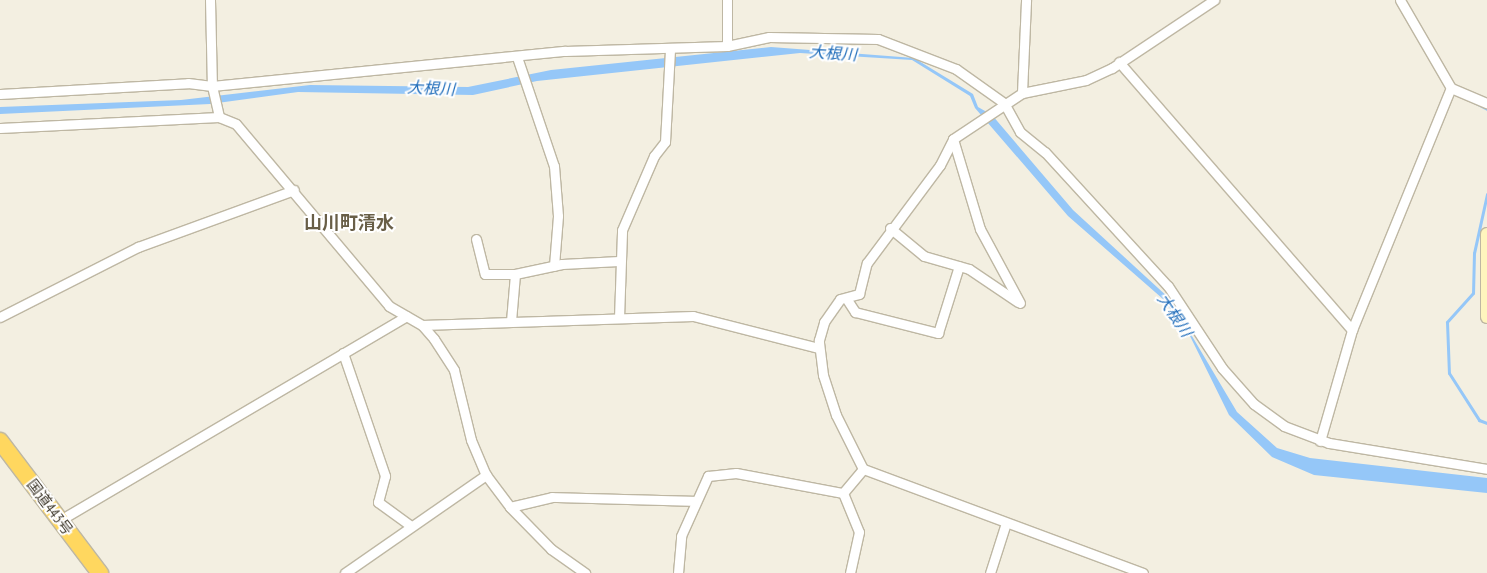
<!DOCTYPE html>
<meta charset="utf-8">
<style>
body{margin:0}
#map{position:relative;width:1487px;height:573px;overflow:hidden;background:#f3efe1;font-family:"PT Sans Narrow","Noto Sans JP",sans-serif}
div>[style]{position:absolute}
.water>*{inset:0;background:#95c7f8}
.stream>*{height:3px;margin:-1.5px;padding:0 1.5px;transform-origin:1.5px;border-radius:1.5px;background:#95c7f8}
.roads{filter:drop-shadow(1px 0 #beb7a3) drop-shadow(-1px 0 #beb7a3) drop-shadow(0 1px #beb7a3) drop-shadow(0 -1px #beb7a3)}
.street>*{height:9px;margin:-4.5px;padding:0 4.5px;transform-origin:4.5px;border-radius:4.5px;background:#fff}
.secondary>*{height:12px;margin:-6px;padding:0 6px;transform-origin:6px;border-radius:6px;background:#fff5be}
.highway>*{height:16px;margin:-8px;padding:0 8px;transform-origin:8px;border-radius:8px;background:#ffd75f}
span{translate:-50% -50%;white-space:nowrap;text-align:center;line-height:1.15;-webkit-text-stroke:4px #fff;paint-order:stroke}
.street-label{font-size:15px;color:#443e31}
.water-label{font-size:16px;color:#206dba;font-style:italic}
.quarter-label{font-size:18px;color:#685e47;font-weight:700}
</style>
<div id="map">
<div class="water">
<i style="clip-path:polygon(771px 47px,914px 58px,973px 94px,978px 107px,992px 115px,1073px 210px,1170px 299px,1237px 412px,1277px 448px,1310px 458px,1487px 478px,1487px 493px,1314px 475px,1272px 457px,1229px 415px,1190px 336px,1163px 299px,1068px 216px,975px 108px,970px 96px,912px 60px,800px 53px,537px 81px,473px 95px,298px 92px,210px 104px,0 114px,0 107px,181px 100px,310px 85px,468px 87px,551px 70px)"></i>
</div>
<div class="stream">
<i style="left:1472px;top:101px;width:17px;rotate:28deg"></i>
<i style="left:1487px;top:194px;width:60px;rotate:102.4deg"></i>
<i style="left:1474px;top:253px;width:40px;rotate:91.4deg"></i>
<i style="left:1473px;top:293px;width:39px;rotate:132deg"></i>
<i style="left:1447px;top:322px;width:51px;rotate:87.8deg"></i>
<i style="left:1449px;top:373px;width:56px;rotate:57.4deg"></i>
<i style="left:1479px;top:420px;width:9px;rotate:21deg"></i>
</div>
<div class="roads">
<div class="street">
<i style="left:210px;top:0;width:86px;rotate:88.7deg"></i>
<i style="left:212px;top:86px;width:32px;rotate:77deg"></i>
<i style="left:1400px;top:0;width:102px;rotate:59.9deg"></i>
<i style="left:1451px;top:88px;width:39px;rotate:23deg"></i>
<i style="left:727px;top:46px;width:46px;rotate:-90deg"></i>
<i style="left:517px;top:57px;width:115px;rotate:71.3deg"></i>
<i style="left:554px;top:166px;width:50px;rotate:85.4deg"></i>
<i style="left:558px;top:216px;width:50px;rotate:94.6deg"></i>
<i style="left:1119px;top:62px;width:355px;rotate:49deg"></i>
<i style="left:1022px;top:93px;width:93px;rotate:-87.5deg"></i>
<i style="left:0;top:94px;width:188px;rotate:-3.3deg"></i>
<i style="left:188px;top:83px;width:24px;rotate:7deg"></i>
<i style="left:212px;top:86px;width:355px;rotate:-5.7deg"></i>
<i style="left:565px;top:51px;width:162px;rotate:-1.8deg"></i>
<i style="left:727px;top:46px;width:43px;rotate:-12.1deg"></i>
<i style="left:769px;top:37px;width:109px;rotate:1.1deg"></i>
<i style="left:878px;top:39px;width:84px;rotate:21deg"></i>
<i style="left:956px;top:69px;width:59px;rotate:35.3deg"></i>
<i style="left:1004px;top:103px;width:33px;rotate:61deg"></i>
<i style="left:1020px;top:132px;width:32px;rotate:39deg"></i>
<i style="left:1045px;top:152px;width:182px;rotate:47.5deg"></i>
<i style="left:1168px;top:286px;width:98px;rotate:56.6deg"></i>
<i style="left:1222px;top:368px;width:48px;rotate:48.4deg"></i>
<i style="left:1254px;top:404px;width:37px;rotate:36deg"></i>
<i style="left:1284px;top:426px;width:48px;rotate:20.7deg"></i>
<i style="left:1329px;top:443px;width:160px;rotate:9.3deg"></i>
<i style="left:0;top:128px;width:219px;rotate:-2.9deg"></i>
<i style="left:219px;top:117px;width:18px;rotate:22deg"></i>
<i style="left:236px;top:124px;width:238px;rotate:49.9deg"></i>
<i style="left:389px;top:306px;width:38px;rotate:30deg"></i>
<i style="left:422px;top:325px;width:18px;rotate:49deg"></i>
<i style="left:434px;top:339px;width:37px;rotate:57deg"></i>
<i style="left:454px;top:370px;width:72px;rotate:76.3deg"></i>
<i style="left:471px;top:440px;width:38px;rotate:67deg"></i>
<i style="left:486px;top:475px;width:40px;rotate:53deg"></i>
<i style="left:510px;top:507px;width:59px;rotate:45.7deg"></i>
<i style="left:551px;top:549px;width:42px;rotate:35.2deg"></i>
<i style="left:953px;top:139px;width:94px;rotate:73.3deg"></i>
<i style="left:980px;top:229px;width:84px;rotate:61.6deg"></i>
<i style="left:890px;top:228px;width:44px;rotate:39.5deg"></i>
<i style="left:924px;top:256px;width:47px;rotate:16.1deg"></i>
<i style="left:969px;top:269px;width:59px;rotate:34deg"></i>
<i style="left:476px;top:239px;width:36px;rotate:76deg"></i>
<i style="left:485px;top:274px;width:30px"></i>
<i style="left:846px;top:298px;width:17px;rotate:57deg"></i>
<i style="left:855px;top:312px;width:86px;rotate:14.2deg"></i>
<i style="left:938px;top:333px;width:70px;rotate:-72.6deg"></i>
<i style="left:0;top:317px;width:155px;rotate:-26.9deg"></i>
<i style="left:138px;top:247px;width:166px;rotate:-20.1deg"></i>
<i style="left:619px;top:318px;width:88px;rotate:-88deg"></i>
<i style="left:622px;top:230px;width:81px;rotate:-66.6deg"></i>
<i style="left:654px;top:156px;width:18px;rotate:-52deg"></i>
<i style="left:665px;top:142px;width:92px;rotate:-86.9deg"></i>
<i style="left:511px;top:321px;width:47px;rotate:-85.1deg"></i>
<i style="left:515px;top:274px;width:48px;rotate:-12deg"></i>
<i style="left:562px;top:264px;width:57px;rotate:-3deg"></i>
<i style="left:422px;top:325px;width:271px;rotate:-1.9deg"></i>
<i style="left:693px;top:316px;width:130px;rotate:14.3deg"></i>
<i style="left:343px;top:353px;width:130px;rotate:71.1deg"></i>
<i style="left:385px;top:476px;width:27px;rotate:105deg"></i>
<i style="left:378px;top:502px;width:41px;rotate:36deg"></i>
<i style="left:1320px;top:441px;width:116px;rotate:-73.9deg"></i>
<i style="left:1352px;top:330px;width:261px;rotate:-67.8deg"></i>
<i style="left:843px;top:493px;width:42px;rotate:67.7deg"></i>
<i style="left:859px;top:532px;width:42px;rotate:102.4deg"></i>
<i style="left:510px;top:507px;width:43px;rotate:-13.4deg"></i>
<i style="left:552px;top:497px;width:142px;rotate:1.6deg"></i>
<i style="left:67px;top:516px;width:394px;rotate:-30.5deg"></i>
<i style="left:345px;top:573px;width:172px;rotate:-34.8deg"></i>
<i style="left:678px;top:573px;width:37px;rotate:-85deg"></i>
<i style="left:681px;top:536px;width:66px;rotate:-65.8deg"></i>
<i style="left:708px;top:476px;width:28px;rotate:-6deg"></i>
<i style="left:736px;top:473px;width:109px;rotate:10.6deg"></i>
<i style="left:843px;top:493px;width:31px;rotate:-50deg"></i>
<i style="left:990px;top:573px;width:52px;rotate:-72.3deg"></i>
<i style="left:1143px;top:573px;width:299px;rotate:-159.6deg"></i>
<i style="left:863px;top:469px;width:60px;rotate:-116.6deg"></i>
<i style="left:836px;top:415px;width:42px;rotate:-108deg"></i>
<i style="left:823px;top:375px;width:35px;rotate:-97deg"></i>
<i style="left:819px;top:340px;width:19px;rotate:-74deg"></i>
<i style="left:824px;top:322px;width:28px;rotate:-55deg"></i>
<i style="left:840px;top:299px;width:20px;rotate:-15deg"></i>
<i style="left:859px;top:294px;width:32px;rotate:-76deg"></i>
<i style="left:867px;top:263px;width:122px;rotate:-53.3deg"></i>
<i style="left:940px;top:165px;width:29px;rotate:-63deg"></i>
<i style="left:953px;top:139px;width:83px;rotate:-33.7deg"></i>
<i style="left:1022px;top:93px;width:65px;rotate:-11.5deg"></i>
<i style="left:1086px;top:80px;width:29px;rotate:-25deg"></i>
<i style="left:1112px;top:68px;width:123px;rotate:-33.7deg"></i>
</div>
<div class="secondary">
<i style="left:1487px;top:234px;width:83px;rotate:90deg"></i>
</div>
<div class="highway">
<i style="left:0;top:441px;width:166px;rotate:52.9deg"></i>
</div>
</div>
<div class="street-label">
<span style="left:50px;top:507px;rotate:53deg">国道443号</span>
</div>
<div class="water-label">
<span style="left:833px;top:53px;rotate:4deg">大根川</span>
<span style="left:431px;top:88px;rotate:3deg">大根川</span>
<span style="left:1175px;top:315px;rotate:56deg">大根川</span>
</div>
<div class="quarter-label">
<span style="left:349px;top:223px">山川町清水</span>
</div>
</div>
